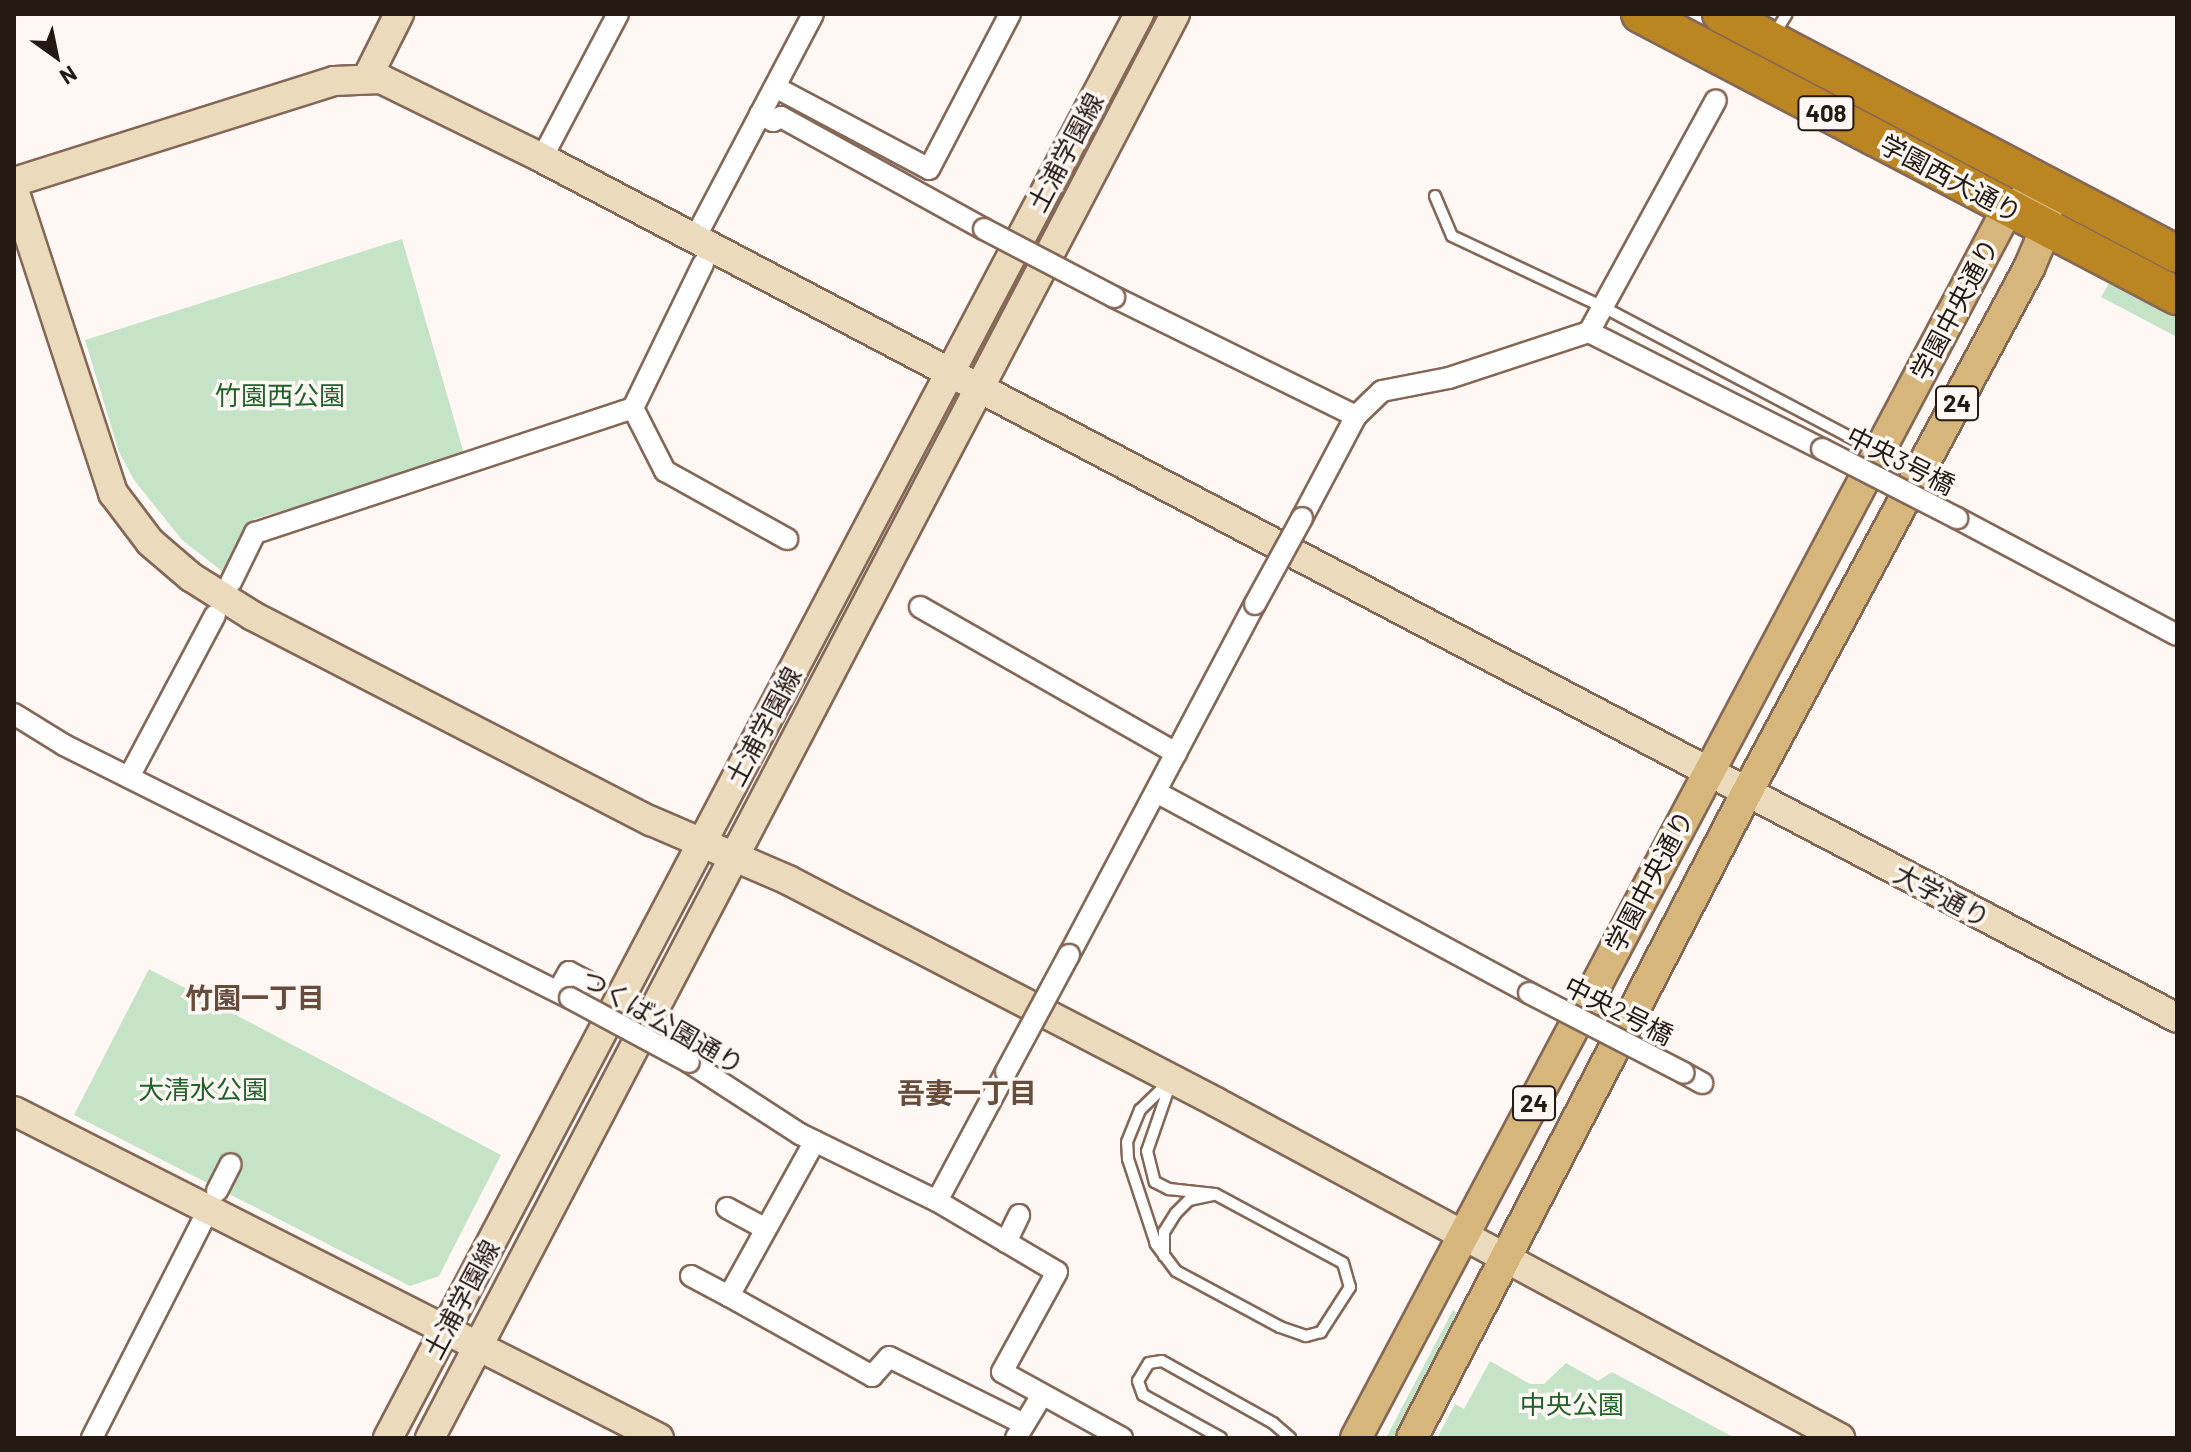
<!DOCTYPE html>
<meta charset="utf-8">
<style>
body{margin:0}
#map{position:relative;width:2191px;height:1452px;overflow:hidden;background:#fef7f3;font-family:Barlow,"Noto Sans JP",sans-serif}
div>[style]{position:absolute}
.green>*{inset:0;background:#c5e3c7}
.roads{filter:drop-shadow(2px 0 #846857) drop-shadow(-2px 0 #846857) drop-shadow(0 2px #846857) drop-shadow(0 -2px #846857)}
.lane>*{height:10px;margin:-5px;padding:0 5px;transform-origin:5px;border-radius:5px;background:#fff}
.street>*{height:20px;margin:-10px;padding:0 10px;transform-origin:10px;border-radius:10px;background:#fff}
.secondary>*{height:28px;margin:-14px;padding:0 14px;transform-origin:14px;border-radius:14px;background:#ebdabc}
.primary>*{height:30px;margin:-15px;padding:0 15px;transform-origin:15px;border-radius:15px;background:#d6b67a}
.highway>*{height:36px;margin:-18px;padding:0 18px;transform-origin:18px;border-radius:18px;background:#bb8521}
.bridges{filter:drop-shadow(2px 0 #846857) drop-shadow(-2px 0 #846857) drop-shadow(0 2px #846857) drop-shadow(0 -2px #846857)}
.street-bridge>*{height:20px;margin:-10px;padding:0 10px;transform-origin:10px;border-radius:10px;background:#fff}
span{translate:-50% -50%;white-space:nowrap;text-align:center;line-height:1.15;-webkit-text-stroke:7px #fef7f3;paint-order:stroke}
.shield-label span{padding:2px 6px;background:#fef7f3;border:2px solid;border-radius:6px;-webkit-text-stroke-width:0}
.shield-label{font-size:24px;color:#251a13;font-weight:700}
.street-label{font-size:26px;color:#251a13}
.park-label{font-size:26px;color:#1e612a}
.neighbourhood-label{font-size:28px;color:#674c3c;font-weight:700}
.frame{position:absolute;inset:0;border:16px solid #251a13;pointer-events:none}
.north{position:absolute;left:16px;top:16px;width:80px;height:80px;-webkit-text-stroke:6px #fef7f3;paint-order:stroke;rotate:147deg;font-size:22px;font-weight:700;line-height:32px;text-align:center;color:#251a13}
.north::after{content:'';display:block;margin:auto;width:28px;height:36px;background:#251a13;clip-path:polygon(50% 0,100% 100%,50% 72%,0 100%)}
</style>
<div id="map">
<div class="green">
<i style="clip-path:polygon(402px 239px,465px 457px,254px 519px,223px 572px,182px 540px,134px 480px,119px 452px,85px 340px)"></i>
<i style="clip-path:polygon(2112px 278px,2177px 312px,2177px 337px,2101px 297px)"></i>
<i style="clip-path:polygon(149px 969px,501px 1155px,439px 1276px,410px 1286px,74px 1115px)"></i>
<i style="clip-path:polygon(1453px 1310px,1457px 1313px,1395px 1435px,1386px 1438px)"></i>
<i style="clip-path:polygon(1490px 1361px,1530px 1384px,1544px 1384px,1566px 1363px,1598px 1381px,1612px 1372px,1735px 1438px,1437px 1438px,1455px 1404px,1464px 1409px)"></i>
</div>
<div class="roads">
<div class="lane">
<i style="left:1773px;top:36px;width:26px;rotate:-58deg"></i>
<i style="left:1435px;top:196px;width:43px;rotate:67deg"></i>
<i style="left:1452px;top:236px;width:167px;rotate:25.2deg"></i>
<i style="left:1603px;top:307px;width:309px;rotate:27.8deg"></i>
<i style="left:1172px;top:1079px;width:76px;rotate:109.1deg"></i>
<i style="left:1147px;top:1151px;width:32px;rotate:76deg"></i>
<i style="left:1155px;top:1182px;width:16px;rotate:27deg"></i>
<i style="left:1169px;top:1189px;width:46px;rotate:6.2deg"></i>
<i style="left:1215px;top:1194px;width:145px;rotate:28.3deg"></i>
<i style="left:1343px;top:1263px;width:25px;rotate:74deg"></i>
<i style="left:1350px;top:1287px;width:54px;rotate:122.8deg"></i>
<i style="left:1321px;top:1332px;width:16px;rotate:165deg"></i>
<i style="left:1306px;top:1336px;width:28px;rotate:-161deg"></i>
<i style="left:1280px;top:1327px;width:118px;rotate:-151.7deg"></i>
<i style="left:1176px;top:1271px;width:34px;rotate:-127deg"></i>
<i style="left:1156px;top:1244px;width:89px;rotate:-108.2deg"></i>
<i style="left:1128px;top:1159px;width:17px;rotate:-93deg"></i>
<i style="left:1127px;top:1142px;width:35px;rotate:-68deg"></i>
<i style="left:1140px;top:1110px;width:45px;rotate:-44.1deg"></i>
<i style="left:1164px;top:1256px;width:24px;rotate:-90deg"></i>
<i style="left:1164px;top:1232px;width:22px;rotate:-58deg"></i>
<i style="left:1176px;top:1213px;width:18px;rotate:-45deg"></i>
<i style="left:1189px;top:1200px;width:24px;rotate:-12deg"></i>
<i style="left:1221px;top:1438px;width:89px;rotate:-151.1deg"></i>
<i style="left:1143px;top:1395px;width:15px;rotate:-110deg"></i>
<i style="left:1138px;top:1381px;width:21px;rotate:-59deg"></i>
<i style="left:1149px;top:1363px;width:13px;rotate:-9deg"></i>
<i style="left:1162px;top:1361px;width:127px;rotate:29.2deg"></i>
<i style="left:1273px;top:1423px;width:23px;rotate:41deg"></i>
</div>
<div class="street">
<i style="left:775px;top:87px;width:174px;rotate:28deg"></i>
<i style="left:929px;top:169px;width:175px;rotate:-62.4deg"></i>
<i style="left:760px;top:114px;width:15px;rotate:28deg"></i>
<i style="left:773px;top:121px;width:9px;rotate:-27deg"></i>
<i style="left:781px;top:117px;width:232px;rotate:28.9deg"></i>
<i style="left:542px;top:158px;width:163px;rotate:-62.2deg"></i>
<i style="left:694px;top:240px;width:255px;rotate:-62.2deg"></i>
<i style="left:703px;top:264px;width:160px;rotate:115.9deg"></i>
<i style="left:633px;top:408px;width:71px;rotate:63.1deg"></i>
<i style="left:665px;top:471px;width:140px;rotate:29.1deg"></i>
<i style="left:1114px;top:297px;width:270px;rotate:26.2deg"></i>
<i style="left:1356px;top:416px;width:36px;rotate:-44deg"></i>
<i style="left:1382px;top:391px;width:68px;rotate:-11deg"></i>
<i style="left:1449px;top:378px;width:147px;rotate:-18.2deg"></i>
<i style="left:1589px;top:332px;width:261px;rotate:26.7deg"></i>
<i style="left:1589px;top:332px;width:264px;rotate:-61.3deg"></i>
<i style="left:1302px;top:518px;width:115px;rotate:-62.1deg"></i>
<i style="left:1957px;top:518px;width:249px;rotate:28deg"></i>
<i style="left:231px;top:582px;width:55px;rotate:-63.9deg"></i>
<i style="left:255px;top:533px;width:398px;rotate:-18.3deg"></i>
<i style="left:920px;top:607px;width:295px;rotate:29.7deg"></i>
<i style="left:14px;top:714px;width:59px;rotate:31.8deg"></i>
<i style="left:64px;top:745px;width:566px;rotate:26.57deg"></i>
<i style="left:129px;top:777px;width:183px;rotate:-62deg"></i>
<i style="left:1156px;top:792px;width:424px;rotate:28.3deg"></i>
<i style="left:1069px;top:955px;width:397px;rotate:-62.1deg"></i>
<i style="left:558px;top:991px;width:22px;rotate:-60deg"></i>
<i style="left:569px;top:972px;width:21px;rotate:28deg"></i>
<i style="left:689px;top:1062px;width:132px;rotate:33deg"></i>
<i style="left:800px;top:1134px;width:153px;rotate:26.1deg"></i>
<i style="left:937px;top:1201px;width:139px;rotate:30.6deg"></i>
<i style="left:1057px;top:1272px;width:114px;rotate:118.8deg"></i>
<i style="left:1002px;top:1372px;width:137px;rotate:28.8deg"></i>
<i style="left:1684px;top:1073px;width:21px;rotate:29deg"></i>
<i style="left:217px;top:1191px;width:30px;rotate:-63deg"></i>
<i style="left:937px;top:1201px;width:146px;rotate:-61.9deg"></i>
<i style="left:727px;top:1208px;width:44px;rotate:28.3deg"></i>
<i style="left:1006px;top:1242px;width:30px;rotate:-64deg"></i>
<i style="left:691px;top:1276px;width:43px;rotate:27.8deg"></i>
<i style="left:729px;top:1296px;width:177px;rotate:-61deg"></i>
<i style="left:729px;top:1296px;width:164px;rotate:29.2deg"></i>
<i style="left:872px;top:1376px;width:25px;rotate:-48deg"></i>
<i style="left:889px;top:1357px;width:151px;rotate:26.4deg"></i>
<i style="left:92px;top:1438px;width:242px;rotate:-63deg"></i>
<i style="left:1016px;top:1438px;width:50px;rotate:-58.8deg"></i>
</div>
<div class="secondary">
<i style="left:368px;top:76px;width:69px;rotate:-63.4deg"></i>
<i style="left:14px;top:182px;width:336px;rotate:-17.5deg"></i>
<i style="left:334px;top:81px;width:47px;rotate:-2.4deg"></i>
<i style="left:381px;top:79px;width:179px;rotate:26.1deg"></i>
<i style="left:542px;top:158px;width:1847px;rotate:27.74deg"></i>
<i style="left:14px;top:190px;width:319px;rotate:71.9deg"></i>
<i style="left:113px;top:493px;width:61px;rotate:52.9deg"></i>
<i style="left:150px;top:542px;width:54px;rotate:40.5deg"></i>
<i style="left:191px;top:577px;width:73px;rotate:32.2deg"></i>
<i style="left:253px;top:616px;width:448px;rotate:27.3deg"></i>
<i style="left:651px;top:821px;width:149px;rotate:23.3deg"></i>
<i style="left:788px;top:880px;width:482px;rotate:27.4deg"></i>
<i style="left:1216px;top:1102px;width:709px;rotate:28.3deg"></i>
<i style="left:14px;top:1111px;width:723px;rotate:26.88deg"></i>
<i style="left:388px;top:1438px;width:1610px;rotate:-62.19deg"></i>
<i style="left:430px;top:1438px;width:1607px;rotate:-62.38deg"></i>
</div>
<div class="primary">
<i style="left:1356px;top:1438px;width:1392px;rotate:-62.07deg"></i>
<i style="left:2008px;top:208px;width:44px;rotate:-27.1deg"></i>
<i style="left:2047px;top:188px;width:40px;rotate:91.4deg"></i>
<i style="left:2046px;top:228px;width:43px;rotate:113deg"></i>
<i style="left:2029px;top:268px;width:597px;rotate:118.28deg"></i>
<i style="left:1746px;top:794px;width:725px;rotate:117.41deg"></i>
</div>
<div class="highway">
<i style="left:1640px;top:14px;width:607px;rotate:27.71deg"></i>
<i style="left:1721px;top:14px;width:515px;rotate:27.76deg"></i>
</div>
</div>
<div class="bridges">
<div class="street-bridge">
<i style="left:984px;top:229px;width:147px;rotate:27.6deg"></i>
<i style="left:1822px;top:449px;width:152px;rotate:27.1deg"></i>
<i style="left:1255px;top:604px;width:98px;rotate:-61.3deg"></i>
<i style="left:1529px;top:993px;width:174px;rotate:27.3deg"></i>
<i style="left:570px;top:998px;width:135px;rotate:28.3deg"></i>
<i style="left:1006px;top:1072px;width:133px;rotate:-61.7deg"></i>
</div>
</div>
<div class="shield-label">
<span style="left:1826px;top:113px">408</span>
<span style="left:1957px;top:403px">24</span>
<span style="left:1534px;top:1103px">24</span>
</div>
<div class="street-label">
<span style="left:1065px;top:152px;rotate:-62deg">土浦学園線</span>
<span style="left:1951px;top:178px;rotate:28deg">学園西大通り</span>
<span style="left:1954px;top:309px;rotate:-62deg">学園中央通り</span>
<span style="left:1901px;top:460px;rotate:27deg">中央3号橋</span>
<span style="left:763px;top:726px;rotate:-62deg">土浦学園線</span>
<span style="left:1649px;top:881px;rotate:-62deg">学園中央通り</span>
<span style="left:1942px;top:895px;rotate:28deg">大学通り</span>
<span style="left:1619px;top:1010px;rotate:27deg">中央2号橋</span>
<span style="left:663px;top:1021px;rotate:30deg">つくば公園通り</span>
<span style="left:461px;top:1299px;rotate:-62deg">土浦学園線</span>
</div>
<div class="park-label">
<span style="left:280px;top:395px">竹園西公園</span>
<span style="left:203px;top:1089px">大清水公園</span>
<span style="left:1572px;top:1404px">中央公園</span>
</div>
<div class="neighbourhood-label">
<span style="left:255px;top:997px">竹園一丁目</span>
<span style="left:967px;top:1092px">吾妻一丁目</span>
</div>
<div class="frame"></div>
<div class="north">N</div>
</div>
